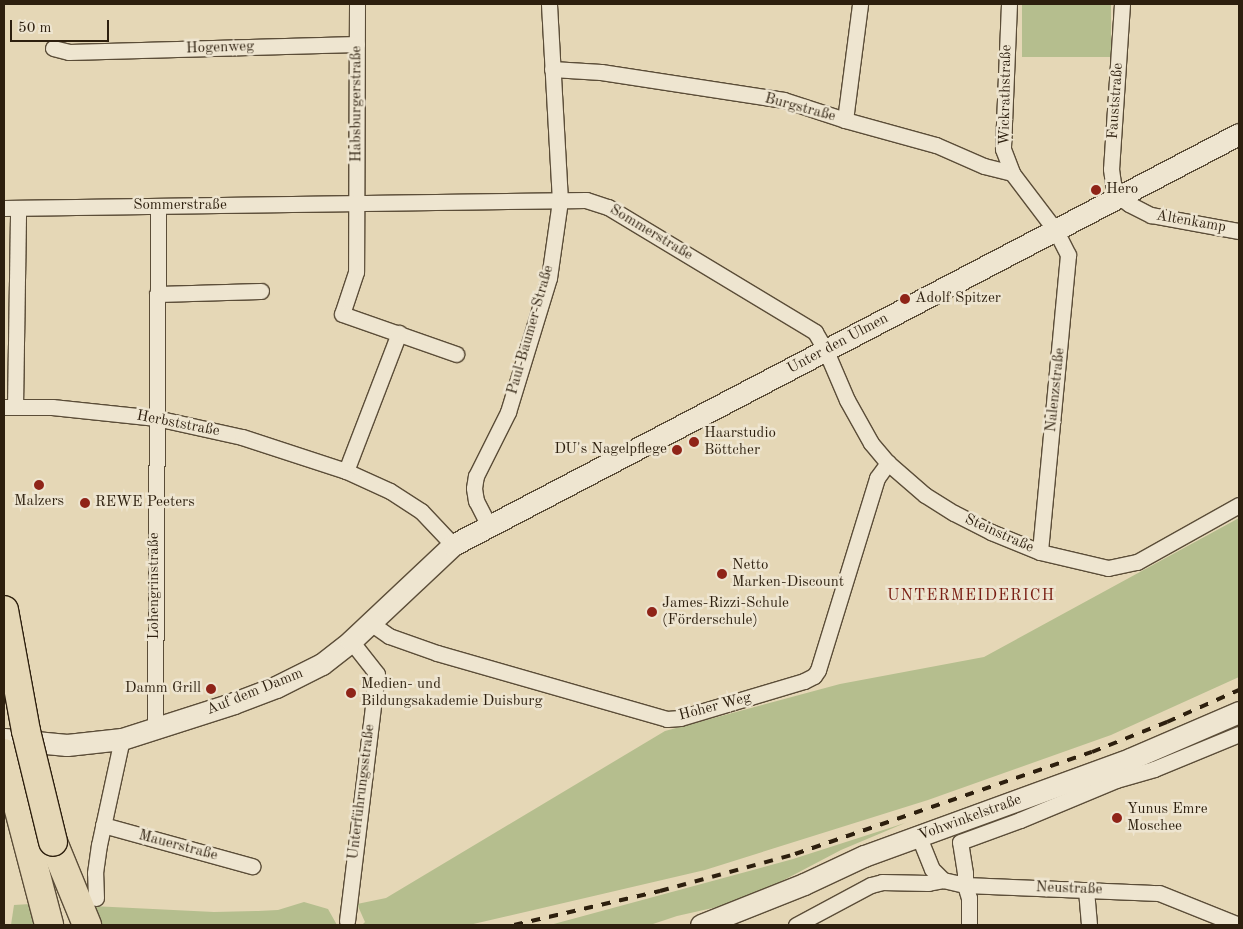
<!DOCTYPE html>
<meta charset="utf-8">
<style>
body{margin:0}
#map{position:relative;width:1243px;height:929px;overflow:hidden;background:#e5d7b6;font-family:"Old Standard TT",serif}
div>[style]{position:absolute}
.green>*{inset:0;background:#b5be8e;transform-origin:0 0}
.roads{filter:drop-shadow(1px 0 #5b4d38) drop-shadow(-1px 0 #5b4d38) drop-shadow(0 1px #5b4d38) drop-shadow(0 -1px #5b4d38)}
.street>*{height:15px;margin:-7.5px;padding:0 7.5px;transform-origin:7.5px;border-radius:7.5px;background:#eee5d0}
.secondary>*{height:21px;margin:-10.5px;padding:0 10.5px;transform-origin:10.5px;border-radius:10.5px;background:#eee5d0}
.highway>*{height:28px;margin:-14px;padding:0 14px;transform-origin:14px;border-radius:14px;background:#e5d7b6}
.rail>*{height:4px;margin-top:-2px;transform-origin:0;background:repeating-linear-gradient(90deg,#2d1f0e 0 9px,transparent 0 18px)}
.bridges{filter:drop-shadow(1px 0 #2d1f0e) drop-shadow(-1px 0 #2d1f0e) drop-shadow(0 1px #2d1f0e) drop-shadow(0 -1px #2d1f0e)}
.highway-bridge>*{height:28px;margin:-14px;padding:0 14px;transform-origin:14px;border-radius:14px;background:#e5d7b6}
.dots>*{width:14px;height:14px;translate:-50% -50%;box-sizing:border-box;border:2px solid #eee5d0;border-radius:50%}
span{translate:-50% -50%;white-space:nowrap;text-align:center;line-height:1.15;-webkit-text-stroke:5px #eee5d0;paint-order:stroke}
.street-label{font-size:15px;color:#2d1f0e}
.poi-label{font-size:15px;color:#2d1f0e}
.left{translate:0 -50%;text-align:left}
.right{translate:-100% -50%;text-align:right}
.neighbourhood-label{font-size:16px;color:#7a1f14;letter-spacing:1px}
.frame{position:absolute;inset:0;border:5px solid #2d1f0e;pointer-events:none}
.scale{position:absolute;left:10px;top:20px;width:99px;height:22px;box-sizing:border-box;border:2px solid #2d1f0e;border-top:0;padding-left:6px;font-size:15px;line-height:18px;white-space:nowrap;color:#2d1f0e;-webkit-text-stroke:4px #eee5d0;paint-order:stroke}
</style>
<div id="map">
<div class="green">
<i style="left:1022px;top:4px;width:89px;height:53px"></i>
<i style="clip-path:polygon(1239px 518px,1239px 677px,1111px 735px,928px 800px,705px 870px,469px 925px,362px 925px,365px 922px,357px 904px,386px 898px,665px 731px,840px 684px,984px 657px)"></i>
<i style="clip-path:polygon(905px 823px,841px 850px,761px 892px,726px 905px,677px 916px,650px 925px,550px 925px,793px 859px)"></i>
<i style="clip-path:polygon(304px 902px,328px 909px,337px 925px,99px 925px,92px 906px,214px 912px,258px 911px,278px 910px)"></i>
<i style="clip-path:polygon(30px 904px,36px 925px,11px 925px,14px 905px)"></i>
</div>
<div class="roads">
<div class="street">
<i style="left:357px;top:4px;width:268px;rotate:90.2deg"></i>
<i style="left:356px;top:272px;width:44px;rotate:108.4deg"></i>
<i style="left:342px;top:314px;width:121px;rotate:19.3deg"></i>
<i style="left:1009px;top:4px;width:145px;rotate:92.4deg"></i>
<i style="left:1003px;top:149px;width:26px;rotate:69deg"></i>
<i style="left:1012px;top:173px;width:73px;rotate:52.8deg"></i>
<i style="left:1056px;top:231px;width:27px;rotate:63deg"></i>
<i style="left:1068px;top:255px;width:298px;rotate:95.4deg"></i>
<i style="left:1122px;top:4px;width:165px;rotate:93.8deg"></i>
<i style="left:1111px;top:169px;width:15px;rotate:82deg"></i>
<i style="left:1113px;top:184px;width:13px;rotate:67deg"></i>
<i style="left:1118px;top:196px;width:14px;rotate:36deg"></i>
<i style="left:1129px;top:204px;width:25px;rotate:27deg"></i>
<i style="left:1151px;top:215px;width:89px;rotate:10.3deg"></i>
<i style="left:53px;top:48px;width:16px;rotate:14deg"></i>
<i style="left:69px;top:52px;width:288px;rotate:-1.6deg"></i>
<i style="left:552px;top:69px;width:49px;rotate:3.5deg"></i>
<i style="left:601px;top:72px;width:185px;rotate:8.7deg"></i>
<i style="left:784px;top:100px;width:64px;rotate:18.2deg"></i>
<i style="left:845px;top:120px;width:94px;rotate:15.4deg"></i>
<i style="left:936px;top:145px;width:52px;rotate:23.6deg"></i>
<i style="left:984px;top:166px;width:29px;rotate:14deg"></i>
<i style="left:845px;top:120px;width:117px;rotate:-82.6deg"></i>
<i style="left:4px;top:208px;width:582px;rotate:-0.79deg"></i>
<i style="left:586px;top:200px;width:23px;rotate:18deg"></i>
<i style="left:608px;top:207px;width:242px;rotate:31.1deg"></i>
<i style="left:815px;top:332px;width:22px;rotate:60deg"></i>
<i style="left:826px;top:351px;width:53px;rotate:66.8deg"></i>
<i style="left:847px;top:400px;width:49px;rotate:60.8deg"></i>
<i style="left:871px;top:443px;width:26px;rotate:50deg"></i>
<i style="left:888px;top:463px;width:49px;rotate:40.9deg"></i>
<i style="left:925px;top:495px;width:34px;rotate:32deg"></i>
<i style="left:954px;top:513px;width:42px;rotate:27.2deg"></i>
<i style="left:991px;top:532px;width:53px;rotate:22.2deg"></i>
<i style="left:1040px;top:552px;width:70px;rotate:13.2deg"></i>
<i style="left:1108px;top:568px;width:30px;rotate:-12deg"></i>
<i style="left:1137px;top:562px;width:117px;rotate:-29.2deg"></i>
<i style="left:157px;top:294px;width:104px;rotate:-1.7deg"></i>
<i style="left:4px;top:407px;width:48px"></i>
<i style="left:52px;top:407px;width:105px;rotate:6deg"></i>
<i style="left:156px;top:418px;width:88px;rotate:12.5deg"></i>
<i style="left:242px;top:437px;width:109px;rotate:18.1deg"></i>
<i style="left:346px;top:471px;width:48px;rotate:24.4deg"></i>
<i style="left:390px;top:491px;width:37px;rotate:33deg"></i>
<i style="left:421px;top:511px;width:47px;rotate:46.7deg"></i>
<i style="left:15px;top:407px;width:199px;rotate:-89.1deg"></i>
<i style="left:346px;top:471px;width:148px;rotate:-69deg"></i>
<i style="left:489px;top:526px;width:28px;rotate:-117deg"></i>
<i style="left:476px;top:501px;width:13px;rotate:-99deg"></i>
<i style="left:474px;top:488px;width:12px;rotate:-81deg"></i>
<i style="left:476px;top:476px;width:72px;rotate:-63.4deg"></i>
<i style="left:508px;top:412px;width:140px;rotate:-73deg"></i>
<i style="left:549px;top:278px;width:78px;rotate:-81.9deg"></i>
<i style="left:560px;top:201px;width:197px;rotate:-93.2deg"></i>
<i style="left:372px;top:624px;width:21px;rotate:35deg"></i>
<i style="left:389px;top:636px;width:51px;rotate:19.5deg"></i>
<i style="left:437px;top:653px;width:239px;rotate:16deg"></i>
<i style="left:667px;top:719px;width:13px;rotate:-4deg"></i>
<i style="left:680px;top:718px;width:129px;rotate:-16.6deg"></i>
<i style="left:804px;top:681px;width:11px;rotate:-27deg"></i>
<i style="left:814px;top:676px;width:7px;rotate:-56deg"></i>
<i style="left:818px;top:670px;width:201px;rotate:-72.9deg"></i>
<i style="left:877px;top:478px;width:19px;rotate:-54deg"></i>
<i style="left:155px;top:729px;width:523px;rotate:-89.67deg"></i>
<i style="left:103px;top:825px;width:155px;rotate:15.4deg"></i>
<i style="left:919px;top:837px;width:35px;rotate:68deg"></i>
<i style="left:932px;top:869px;width:16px;rotate:45deg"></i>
<i style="left:943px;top:880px;width:23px;rotate:13deg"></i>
<i style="left:965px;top:885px;width:194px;rotate:2.4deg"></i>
<i style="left:1159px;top:893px;width:86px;rotate:21.8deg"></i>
<i style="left:1086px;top:890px;width:35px;rotate:85deg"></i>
<i style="left:96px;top:898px;width:25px;rotate:-92deg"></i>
<i style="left:95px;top:873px;width:28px;rotate:-82deg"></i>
<i style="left:99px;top:845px;width:108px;rotate:-77.8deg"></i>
<i style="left:347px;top:921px;width:249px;rotate:-83.1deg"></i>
<i style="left:377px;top:674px;width:42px;rotate:-128.2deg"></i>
<i style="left:796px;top:925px;width:85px;rotate:-28.1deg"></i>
<i style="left:871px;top:885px;width:11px;rotate:-15deg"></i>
<i style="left:882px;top:882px;width:46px;rotate:1.2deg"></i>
<i style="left:928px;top:883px;width:15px;rotate:-11deg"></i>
<i style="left:969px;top:925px;width:27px;rotate:-90deg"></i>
<i style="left:969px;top:898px;width:14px;rotate:-107deg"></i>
<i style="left:965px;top:885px;width:12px;rotate:-90deg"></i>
<i style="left:965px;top:873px;width:31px;rotate:-99deg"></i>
<i style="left:960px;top:842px;width:64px;rotate:-20.1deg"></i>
<i style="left:1020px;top:820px;width:104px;rotate:-22.6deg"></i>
<i style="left:1116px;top:780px;width:40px;rotate:-16deg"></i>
<i style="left:1154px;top:769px;width:92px;rotate:-22.4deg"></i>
</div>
<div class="secondary">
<i style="left:4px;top:739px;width:63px;rotate:5.4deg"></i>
<i style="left:67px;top:745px;width:55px;rotate:-6.2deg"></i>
<i style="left:122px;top:739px;width:118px;rotate:-17.8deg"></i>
<i style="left:234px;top:703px;width:45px;rotate:-20.9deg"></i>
<i style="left:276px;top:687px;width:51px;rotate:-26.6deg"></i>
<i style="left:322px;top:664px;width:37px;rotate:-38deg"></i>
<i style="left:351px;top:641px;width:140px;rotate:-43.3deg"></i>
<i style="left:453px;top:545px;width:887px;rotate:-27.61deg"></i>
<i style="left:701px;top:925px;width:111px;rotate:-21.7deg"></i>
<i style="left:804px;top:884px;width:66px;rotate:-25deg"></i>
<i style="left:864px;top:856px;width:283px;rotate:-20deg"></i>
<i style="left:1130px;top:759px;width:119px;rotate:-23.3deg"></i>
</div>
<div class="highway">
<i style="left:4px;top:753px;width:178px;rotate:75.3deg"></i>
<i style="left:53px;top:842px;width:90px;rotate:67.7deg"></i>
</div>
</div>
<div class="rail">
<i style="left:514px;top:925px;width:150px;rotate:-13.1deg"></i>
<i style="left:660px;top:891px;width:140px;rotate:-15.3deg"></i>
<i style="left:795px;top:854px;width:314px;rotate:-19deg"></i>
<i style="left:1092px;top:752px;width:81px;rotate:-21.8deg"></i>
<i style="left:1167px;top:722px;width:79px;rotate:-24deg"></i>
</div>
<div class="bridges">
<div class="highway-bridge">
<i style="left:4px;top:610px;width:123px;rotate:79.7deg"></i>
<i style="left:26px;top:731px;width:114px;rotate:76.3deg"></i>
</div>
</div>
<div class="dots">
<i style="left:1096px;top:190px;background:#8f2418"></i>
<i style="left:905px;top:299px;background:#8f2418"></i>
<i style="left:694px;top:442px;background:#8f2418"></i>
<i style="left:677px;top:450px;background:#8f2418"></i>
<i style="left:39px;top:485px;background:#8f2418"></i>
<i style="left:85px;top:503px;background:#8f2418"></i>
<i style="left:722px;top:574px;background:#8f2418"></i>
<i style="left:652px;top:612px;background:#8f2418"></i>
<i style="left:211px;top:689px;background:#8f2418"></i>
<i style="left:351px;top:693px;background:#8f2418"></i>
<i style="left:1117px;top:818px;background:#8f2418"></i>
</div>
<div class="street-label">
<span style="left:220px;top:48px;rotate:-2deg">Hogenweg</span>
<span style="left:1006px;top:95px;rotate:-89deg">Wickrathstraße</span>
<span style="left:1116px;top:101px;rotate:-86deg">Fauststraße</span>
<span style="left:357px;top:104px;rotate:-90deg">Habsburgerstraße</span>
<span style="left:800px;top:108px;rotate:15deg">Burgstraße</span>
<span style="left:180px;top:206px">Sommerstraße</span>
<span style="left:1191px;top:222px;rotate:10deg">Altenkamp</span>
<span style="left:651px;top:233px;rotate:31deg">Sommerstraße</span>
<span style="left:531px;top:330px;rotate:-74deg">Paul-Bäumer-Straße</span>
<span style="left:838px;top:344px;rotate:-28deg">Unter den Ulmen</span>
<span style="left:1056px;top:390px;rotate:-84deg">Nalenzstraße</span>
<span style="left:178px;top:424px;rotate:11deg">Herbststraße</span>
<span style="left:999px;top:534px;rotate:24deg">Steinstraße</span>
<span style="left:155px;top:586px;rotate:-90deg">Lohengrinstraße</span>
<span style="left:255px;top:692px;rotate:-22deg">Auf dem Damm</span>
<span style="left:715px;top:707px;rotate:-15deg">Hoher Weg</span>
<span style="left:362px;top:792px;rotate:-83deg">Unterführungsstraße</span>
<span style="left:970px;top:818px;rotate:-20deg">Vohwinkelstraße</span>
<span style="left:178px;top:846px;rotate:15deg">Mauerstraße</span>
<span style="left:1069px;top:889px;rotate:2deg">Neustraße</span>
</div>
<div class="poi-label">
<span class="left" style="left:1106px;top:190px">Hero</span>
<span class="left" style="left:915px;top:299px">Adolf Spitzer</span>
<span class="left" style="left:704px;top:442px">Haarstudio<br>Böttcher</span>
<span class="right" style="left:667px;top:450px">DU's Nagelpflege</span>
<span style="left:39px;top:502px">Malzers</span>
<span class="left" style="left:95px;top:503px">REWE Peeters</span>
<span class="left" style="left:732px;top:574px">Netto<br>Marken-Discount</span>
<span class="left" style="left:662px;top:612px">James-Rizzi-Schule<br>(Förderschule)</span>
<span class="left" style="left:361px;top:693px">Medien- und<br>Bildungsakademie Duisburg</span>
<span class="right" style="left:201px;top:689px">Damm Grill</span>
<span class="left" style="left:1127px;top:818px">Yunus Emre<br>Moschee</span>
</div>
<div class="neighbourhood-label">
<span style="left:971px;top:596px">UNTERMEIDERICH</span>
</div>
<div class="frame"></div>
<div class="scale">50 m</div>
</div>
